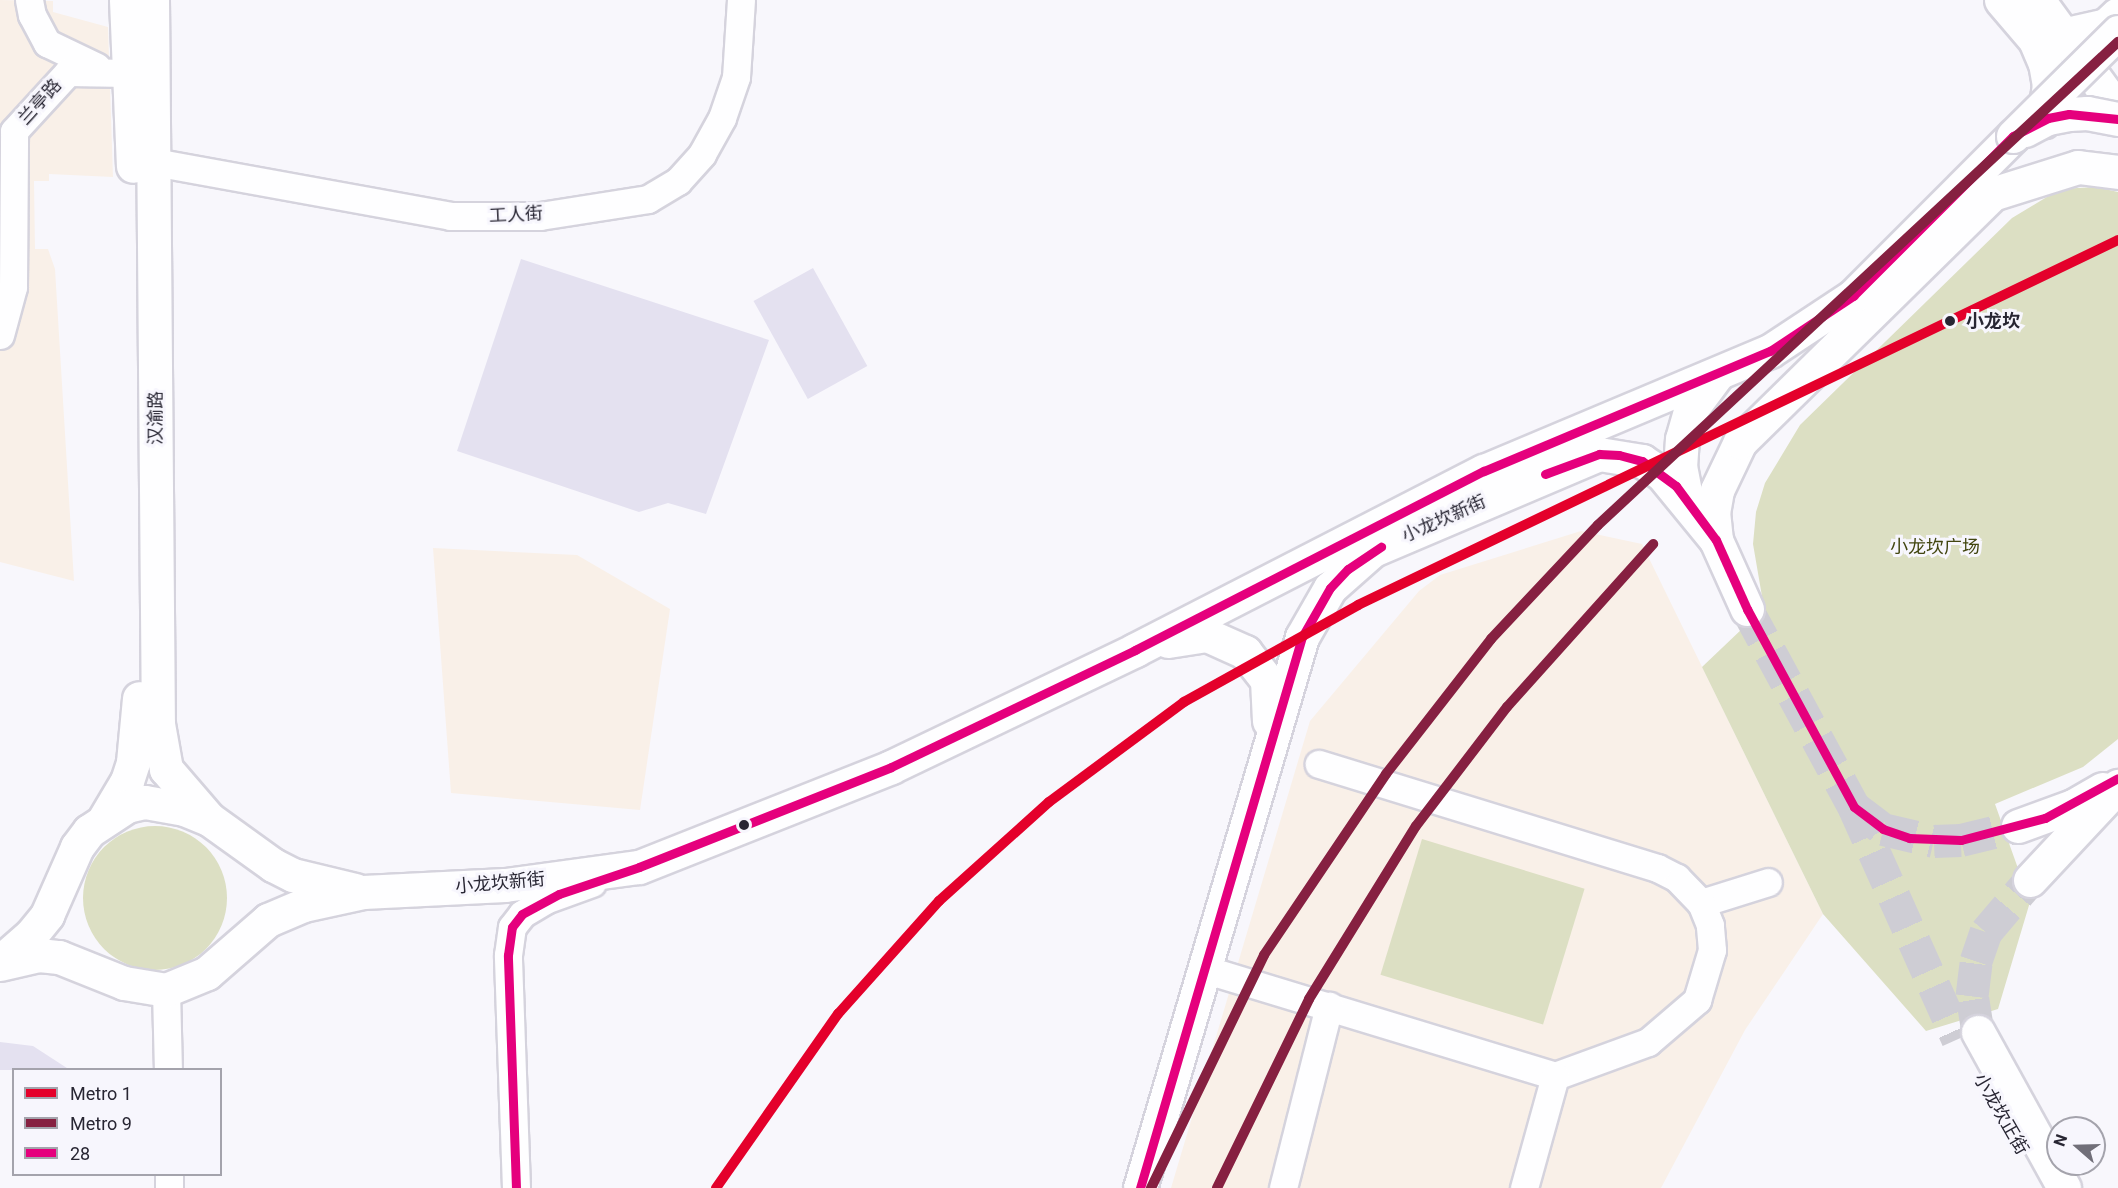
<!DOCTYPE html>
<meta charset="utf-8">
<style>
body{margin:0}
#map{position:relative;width:2118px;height:1188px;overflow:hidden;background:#f8f7fc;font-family:Roboto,"Noto Sans SC",sans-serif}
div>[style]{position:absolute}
.education>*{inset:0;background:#f9f0e8}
.green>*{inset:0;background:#dcdfc3;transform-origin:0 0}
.round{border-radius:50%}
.building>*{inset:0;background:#e4e1f0;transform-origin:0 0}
.major-tunnel>*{height:33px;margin-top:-16.5px;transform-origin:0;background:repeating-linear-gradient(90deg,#cecdd4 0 33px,transparent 0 49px)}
.roads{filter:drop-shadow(2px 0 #d5d3dd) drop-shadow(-2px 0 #d5d3dd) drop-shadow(0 2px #d5d3dd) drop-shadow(0 -2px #d5d3dd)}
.minor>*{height:27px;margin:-13.5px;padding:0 13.5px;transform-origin:13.5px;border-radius:13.5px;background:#fefeff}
.major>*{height:33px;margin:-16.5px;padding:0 16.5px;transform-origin:16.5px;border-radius:16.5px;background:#fefeff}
.bridges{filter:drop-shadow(2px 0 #d5d3dd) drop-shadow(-2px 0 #d5d3dd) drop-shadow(0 2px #d5d3dd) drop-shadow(0 -2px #d5d3dd)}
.major-bridge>*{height:33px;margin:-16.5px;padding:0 16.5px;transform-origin:16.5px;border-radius:16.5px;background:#fefeff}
.bus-1>*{height:9px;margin:-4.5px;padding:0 4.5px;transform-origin:4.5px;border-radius:4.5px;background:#e5007d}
.metro-1>*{height:10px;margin:-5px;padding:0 5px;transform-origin:5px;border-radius:5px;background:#e4002b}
.metro-2>*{height:10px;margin:-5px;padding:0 5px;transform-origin:5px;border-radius:5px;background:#862041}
.dots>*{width:16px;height:16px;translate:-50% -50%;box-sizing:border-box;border:3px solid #f7f6fd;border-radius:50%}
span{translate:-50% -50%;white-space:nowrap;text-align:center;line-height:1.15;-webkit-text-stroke:6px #f7f6fd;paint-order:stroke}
.street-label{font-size:18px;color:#282633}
.stop-label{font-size:18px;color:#282633;font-weight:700}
.left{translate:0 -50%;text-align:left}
.park-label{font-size:18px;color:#424610}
.legend{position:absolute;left:12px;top:1068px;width:210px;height:108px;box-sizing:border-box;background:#f7f6fd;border:2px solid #a4a3ac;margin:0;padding:8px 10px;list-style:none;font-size:18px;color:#282633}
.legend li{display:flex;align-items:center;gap:12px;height:30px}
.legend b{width:30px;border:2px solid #a4a3ac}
.north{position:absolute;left:2046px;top:1116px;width:60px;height:60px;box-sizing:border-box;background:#f7f6fd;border:2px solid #a4a3ac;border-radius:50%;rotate:290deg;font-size:16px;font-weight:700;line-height:24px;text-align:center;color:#282633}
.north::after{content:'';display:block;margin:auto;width:21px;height:27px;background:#716f79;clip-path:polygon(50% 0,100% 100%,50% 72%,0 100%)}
</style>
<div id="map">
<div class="education">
<i style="clip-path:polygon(0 0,53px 1px,53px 12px,108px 27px,113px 177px,49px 174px,49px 181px,34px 181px,35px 249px,48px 249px,55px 269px,74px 581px,0 562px)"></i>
<i style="clip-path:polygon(1581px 531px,1642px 544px,1823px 914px,1745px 1030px,1661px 1188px,1171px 1188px,1310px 721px,1419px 591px,1440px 575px)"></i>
<i style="clip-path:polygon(433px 548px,577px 555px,670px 609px,640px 810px,451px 793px)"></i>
</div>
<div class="green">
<i style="clip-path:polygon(2096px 187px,2118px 192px,2118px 739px,2083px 767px,1995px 804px,2030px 902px,1998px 1009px,1926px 1031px,1823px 914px,1702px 667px,1764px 608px,1753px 544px,1756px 512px,1765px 483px,1800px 425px,2012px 218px,2060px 189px)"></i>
<i class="round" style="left:83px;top:826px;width:144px;height:144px"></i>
<i style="left:1422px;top:839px;width:170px;height:142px;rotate:17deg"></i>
</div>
<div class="building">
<i style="clip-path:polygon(521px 259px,769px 340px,706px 514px,668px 503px,639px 512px,457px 451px)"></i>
<i style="left:813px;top:268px;width:112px;height:68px;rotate:61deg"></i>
<i style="clip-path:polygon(0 1042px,33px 1046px,70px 1070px,0 1070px)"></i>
</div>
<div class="major-tunnel">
<i style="left:1747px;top:609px;width:225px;rotate:61.6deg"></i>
<i style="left:1854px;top:807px;width:254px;rotate:65.9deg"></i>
<i style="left:1854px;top:807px;width:36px;rotate:37deg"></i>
<i style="left:1883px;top:829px;width:52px;rotate:13.2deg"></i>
<i style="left:1934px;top:841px;width:27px;rotate:-2deg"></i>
<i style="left:1961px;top:840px;width:59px;rotate:-13.8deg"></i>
<i style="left:1978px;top:1032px;width:36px;rotate:-99deg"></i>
<i style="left:1972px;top:996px;width:35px;rotate:-83deg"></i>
<i style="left:1976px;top:961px;width:31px;rotate:-71deg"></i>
<i style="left:1986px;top:932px;width:68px;rotate:-49.8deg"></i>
</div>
<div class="roads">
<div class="minor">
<i style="left:29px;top:0;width:15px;rotate:79deg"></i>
<i style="left:32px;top:15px;width:32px;rotate:62deg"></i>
<i style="left:47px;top:43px;width:55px;rotate:25.6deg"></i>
<i style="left:154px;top:162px;width:301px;rotate:10.3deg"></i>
<i style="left:450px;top:216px;width:90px"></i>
<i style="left:540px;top:216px;width:109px;rotate:-8.9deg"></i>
<i style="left:648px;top:199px;width:35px;rotate:-31deg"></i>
<i style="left:678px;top:181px;width:36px;rotate:-48deg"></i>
<i style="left:702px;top:154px;width:41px;rotate:-60.9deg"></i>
<i style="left:722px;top:118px;width:43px;rotate:-71.1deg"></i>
<i style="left:736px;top:77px;width:77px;rotate:-86.3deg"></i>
<i style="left:0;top:335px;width:50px;rotate:-74.8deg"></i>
<i style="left:13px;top:287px;width:156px;rotate:-89.6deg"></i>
<i style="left:14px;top:131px;width:80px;rotate:-47.5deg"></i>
<i style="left:68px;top:72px;width:60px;rotate:1deg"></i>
<i style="left:1701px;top:903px;width:70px;rotate:-17.4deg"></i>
<i style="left:1207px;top:970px;width:364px;rotate:16.9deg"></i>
<i style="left:1555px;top:1076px;width:99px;rotate:-20.1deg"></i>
<i style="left:1648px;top:1042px;width:65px;rotate:-40.6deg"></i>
<i style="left:1697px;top:1000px;width:52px;rotate:-73.3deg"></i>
<i style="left:1712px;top:950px;width:25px;rotate:-95deg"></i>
<i style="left:1710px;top:925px;width:24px;rotate:-112deg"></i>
<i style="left:1701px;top:903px;width:35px;rotate:-134deg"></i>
<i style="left:1677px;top:878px;width:22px;rotate:-153deg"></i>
<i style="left:1657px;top:868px;width:354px;rotate:-162.9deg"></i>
<i style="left:166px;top:990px;width:80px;rotate:88.6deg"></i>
<i style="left:169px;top:1174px;width:14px;rotate:90deg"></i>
<i style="left:516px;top:1188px;width:233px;rotate:-92deg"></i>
<i style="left:508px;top:955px;width:28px;rotate:-82deg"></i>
<i style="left:512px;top:927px;width:16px;rotate:-52deg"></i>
<i style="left:522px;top:914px;width:27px;rotate:-31deg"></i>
<i style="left:545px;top:900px;width:50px;rotate:-19.9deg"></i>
<i style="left:1283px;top:1188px;width:188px;rotate:-75.8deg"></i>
<i style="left:1524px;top:1188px;width:116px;rotate:-74.5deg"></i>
</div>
<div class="major">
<i style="left:126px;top:0;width:166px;rotate:87.6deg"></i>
<i style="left:152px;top:0;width:724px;rotate:89.53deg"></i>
<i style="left:158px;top:724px;width:46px;rotate:79.9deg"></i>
<i style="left:166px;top:769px;width:66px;rotate:49.3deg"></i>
<i style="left:2001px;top:0;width:52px;rotate:49.6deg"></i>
<i style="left:2035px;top:40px;width:25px;rotate:67deg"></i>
<i style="left:2045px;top:63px;width:22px;rotate:80deg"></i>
<i style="left:2049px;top:85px;width:37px;rotate:99deg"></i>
<i style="left:2038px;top:0;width:136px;rotate:54deg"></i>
<i style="left:2066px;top:34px;width:41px;rotate:-12.7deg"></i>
<i style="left:2106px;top:25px;width:16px;rotate:-43deg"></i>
<i style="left:1687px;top:502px;width:36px;rotate:-101deg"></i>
<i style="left:1680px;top:467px;width:28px;rotate:-86deg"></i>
<i style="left:1682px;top:439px;width:29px;rotate:-74deg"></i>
<i style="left:1690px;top:411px;width:44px;rotate:-53.4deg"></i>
<i style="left:1747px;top:609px;width:76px;rotate:-114.2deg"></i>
<i style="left:1716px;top:540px;width:27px;rotate:-96deg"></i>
<i style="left:1713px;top:513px;width:23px;rotate:-80deg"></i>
<i style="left:1717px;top:490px;width:53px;rotate:-64.4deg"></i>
<i style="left:1740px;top:442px;width:354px;rotate:-44.5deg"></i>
<i style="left:1992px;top:194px;width:90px;rotate:-17.4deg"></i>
<i style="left:2078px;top:167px;width:40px;rotate:7.1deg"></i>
<i style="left:1168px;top:641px;width:39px;rotate:-9deg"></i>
<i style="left:1207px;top:635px;width:42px;rotate:24.1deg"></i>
<i style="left:1245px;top:652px;width:36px;rotate:52deg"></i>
<i style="left:1267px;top:680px;width:41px;rotate:87.2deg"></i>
<i style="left:105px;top:818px;width:43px;rotate:-59.3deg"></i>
<i style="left:127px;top:781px;width:20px;rotate:-72deg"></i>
<i style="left:133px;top:762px;width:64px;rotate:-84.6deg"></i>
<i style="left:2018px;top:826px;width:59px;rotate:-20deg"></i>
<i style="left:2073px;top:806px;width:34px;rotate:-30deg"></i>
<i style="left:2030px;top:880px;width:129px;rotate:-46.9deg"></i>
<i style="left:0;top:962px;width:41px;rotate:-41.1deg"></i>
<i style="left:31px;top:935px;width:26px;rotate:-51deg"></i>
<i style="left:47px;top:915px;width:74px;rotate:-66.2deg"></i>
<i style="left:77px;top:847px;width:20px;rotate:-53deg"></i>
<i style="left:89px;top:831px;width:45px;rotate:-33.3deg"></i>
<i style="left:127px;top:806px;width:18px;rotate:-13deg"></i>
<i style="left:145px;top:802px;width:40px;rotate:10deg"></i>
<i style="left:184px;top:809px;width:27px;rotate:22deg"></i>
<i style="left:209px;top:819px;width:79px;rotate:35.7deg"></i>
<i style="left:273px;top:865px;width:22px;rotate:27deg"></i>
<i style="left:293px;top:875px;width:64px;rotate:13.6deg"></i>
<i style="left:0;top:964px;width:40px;rotate:-13deg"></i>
<i style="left:39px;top:955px;width:20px;rotate:6deg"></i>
<i style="left:59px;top:957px;width:70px;rotate:21.8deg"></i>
<i style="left:124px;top:983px;width:43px;rotate:9.5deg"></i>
<i style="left:166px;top:990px;width:44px;rotate:-22.5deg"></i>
<i style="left:207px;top:973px;width:81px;rotate:-41deg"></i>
<i style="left:268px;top:920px;width:39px;rotate:-23deg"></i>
<i style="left:304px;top:905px;width:60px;rotate:-12.4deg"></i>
<i style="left:363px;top:892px;width:142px;rotate:-2.8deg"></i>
<i style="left:505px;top:885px;width:135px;rotate:-7.7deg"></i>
<i style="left:639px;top:867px;width:271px;rotate:-21.6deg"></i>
<i style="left:891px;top:767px;width:271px;rotate:-25.6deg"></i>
<i style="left:1135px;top:650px;width:392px;rotate:-27.2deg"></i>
<i style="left:1484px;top:471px;width:310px;rotate:-22.8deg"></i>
<i style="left:1770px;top:351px;width:100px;rotate:-33.5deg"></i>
<i style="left:1853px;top:296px;width:226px;rotate:-45deg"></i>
<i style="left:1978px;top:1032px;width:178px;rotate:61.1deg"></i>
<i style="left:1140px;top:1188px;width:574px;rotate:-73.62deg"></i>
<i style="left:1302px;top:637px;width:56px;rotate:-60.3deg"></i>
<i style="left:1330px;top:588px;width:57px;rotate:-41.5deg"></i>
<i style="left:1373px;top:550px;width:246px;rotate:-23deg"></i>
<i style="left:1599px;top:454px;width:44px;rotate:9.2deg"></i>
<i style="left:1642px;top:461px;width:24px;rotate:33deg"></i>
<i style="left:1662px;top:474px;width:85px;rotate:50.7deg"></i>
</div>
</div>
<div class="bridges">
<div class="major-bridge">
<i style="left:2025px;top:130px;width:26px;rotate:-28deg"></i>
<i style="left:2048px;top:118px;width:21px;rotate:-11deg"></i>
<i style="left:2069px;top:114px;width:18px;rotate:-3deg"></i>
<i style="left:2087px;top:113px;width:32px;rotate:11deg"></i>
<i style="left:2013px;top:136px;width:148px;rotate:-44.7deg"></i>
</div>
</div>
<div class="bus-1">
<i style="left:1545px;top:474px;width:58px;rotate:-20.3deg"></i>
<i style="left:1599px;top:454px;width:20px;rotate:3deg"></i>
<i style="left:1619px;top:455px;width:24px;rotate:15deg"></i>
<i style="left:1642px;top:461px;width:42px;rotate:36.3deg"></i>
<i style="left:1676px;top:486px;width:67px;rotate:53.5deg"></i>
<i style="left:1716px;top:540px;width:76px;rotate:65.8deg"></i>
<i style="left:1747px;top:609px;width:225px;rotate:61.6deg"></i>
<i style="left:1854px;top:807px;width:36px;rotate:37deg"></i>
<i style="left:1883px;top:829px;width:28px;rotate:19deg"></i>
<i style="left:1909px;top:838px;width:52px;rotate:2.2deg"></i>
<i style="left:1961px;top:840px;width:87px;rotate:-14.7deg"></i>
<i style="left:2045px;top:818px;width:83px;rotate:-28.7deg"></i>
<i style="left:516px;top:1188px;width:233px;rotate:-92deg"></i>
<i style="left:508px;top:955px;width:28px;rotate:-82deg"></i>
<i style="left:512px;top:927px;width:16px;rotate:-52deg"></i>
<i style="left:522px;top:914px;width:42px;rotate:-28.4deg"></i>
<i style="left:559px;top:894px;width:84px;rotate:-18.6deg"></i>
<i style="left:639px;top:867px;width:271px;rotate:-21.6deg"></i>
<i style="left:891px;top:767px;width:271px;rotate:-25.6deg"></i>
<i style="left:1135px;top:650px;width:392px;rotate:-27.2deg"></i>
<i style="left:1484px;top:471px;width:310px;rotate:-22.8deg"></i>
<i style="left:1770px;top:351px;width:100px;rotate:-33.5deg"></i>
<i style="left:1853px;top:296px;width:226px;rotate:-45deg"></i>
<i style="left:2013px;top:136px;width:39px;rotate:-27deg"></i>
<i style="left:2048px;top:118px;width:21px;rotate:-11deg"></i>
<i style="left:2069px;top:114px;width:49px;rotate:5.8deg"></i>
<i style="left:1140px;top:1188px;width:574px;rotate:-73.62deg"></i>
<i style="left:1302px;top:637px;width:56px;rotate:-60.3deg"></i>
<i style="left:1330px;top:588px;width:26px;rotate:-47deg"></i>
<i style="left:1348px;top:569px;width:40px;rotate:-34deg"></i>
</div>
<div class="metro-1">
<i style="left:716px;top:1188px;width:213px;rotate:-55deg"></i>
<i style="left:838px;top:1014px;width:152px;rotate:-48.2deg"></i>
<i style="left:939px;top:901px;width:148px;rotate:-42deg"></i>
<i style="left:1049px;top:802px;width:168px;rotate:-36.5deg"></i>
<i style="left:1184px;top:702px;width:199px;rotate:-29.1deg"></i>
<i style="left:1358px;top:605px;width:843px;rotate:-25.65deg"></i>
</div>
<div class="metro-2">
<i style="left:1151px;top:1188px;width:259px;rotate:-64.1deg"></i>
<i style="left:1264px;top:955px;width:218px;rotate:-56deg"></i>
<i style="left:1386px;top:774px;width:171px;rotate:-52.1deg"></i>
<i style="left:1491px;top:639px;width:156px;rotate:-46.8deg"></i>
<i style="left:1598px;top:525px;width:710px;rotate:-42.89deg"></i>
<i style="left:1217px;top:1188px;width:210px;rotate:-64deg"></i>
<i style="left:1309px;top:999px;width:203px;rotate:-58.3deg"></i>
<i style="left:1416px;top:826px;width:150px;rotate:-52.6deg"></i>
<i style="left:1507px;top:707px;width:219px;rotate:-48.1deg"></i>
</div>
<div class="dots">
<i style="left:1950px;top:321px;background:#282633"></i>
<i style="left:744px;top:825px;background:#282633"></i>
</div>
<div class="street-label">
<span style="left:40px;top:102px;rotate:-48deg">兰亭路</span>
<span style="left:516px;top:215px;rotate:-3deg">工人街</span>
<span style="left:156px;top:418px;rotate:-90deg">汉渝路</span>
<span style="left:1444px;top:519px;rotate:-24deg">小龙坎新街</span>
<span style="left:500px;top:883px;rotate:-5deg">小龙坎新街</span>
<span style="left:2001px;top:1114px;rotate:60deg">小龙坎正街</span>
</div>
<div class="stop-label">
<span class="left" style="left:1966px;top:321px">小龙坎</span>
</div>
<div class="park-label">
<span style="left:1935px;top:547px">小龙坎广场</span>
</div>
<ul class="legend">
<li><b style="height:8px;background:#e4002b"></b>Metro 1</li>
<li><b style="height:8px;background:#862041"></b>Metro 9</li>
<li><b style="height:8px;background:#e5007d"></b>28</li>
</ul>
<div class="north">N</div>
</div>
